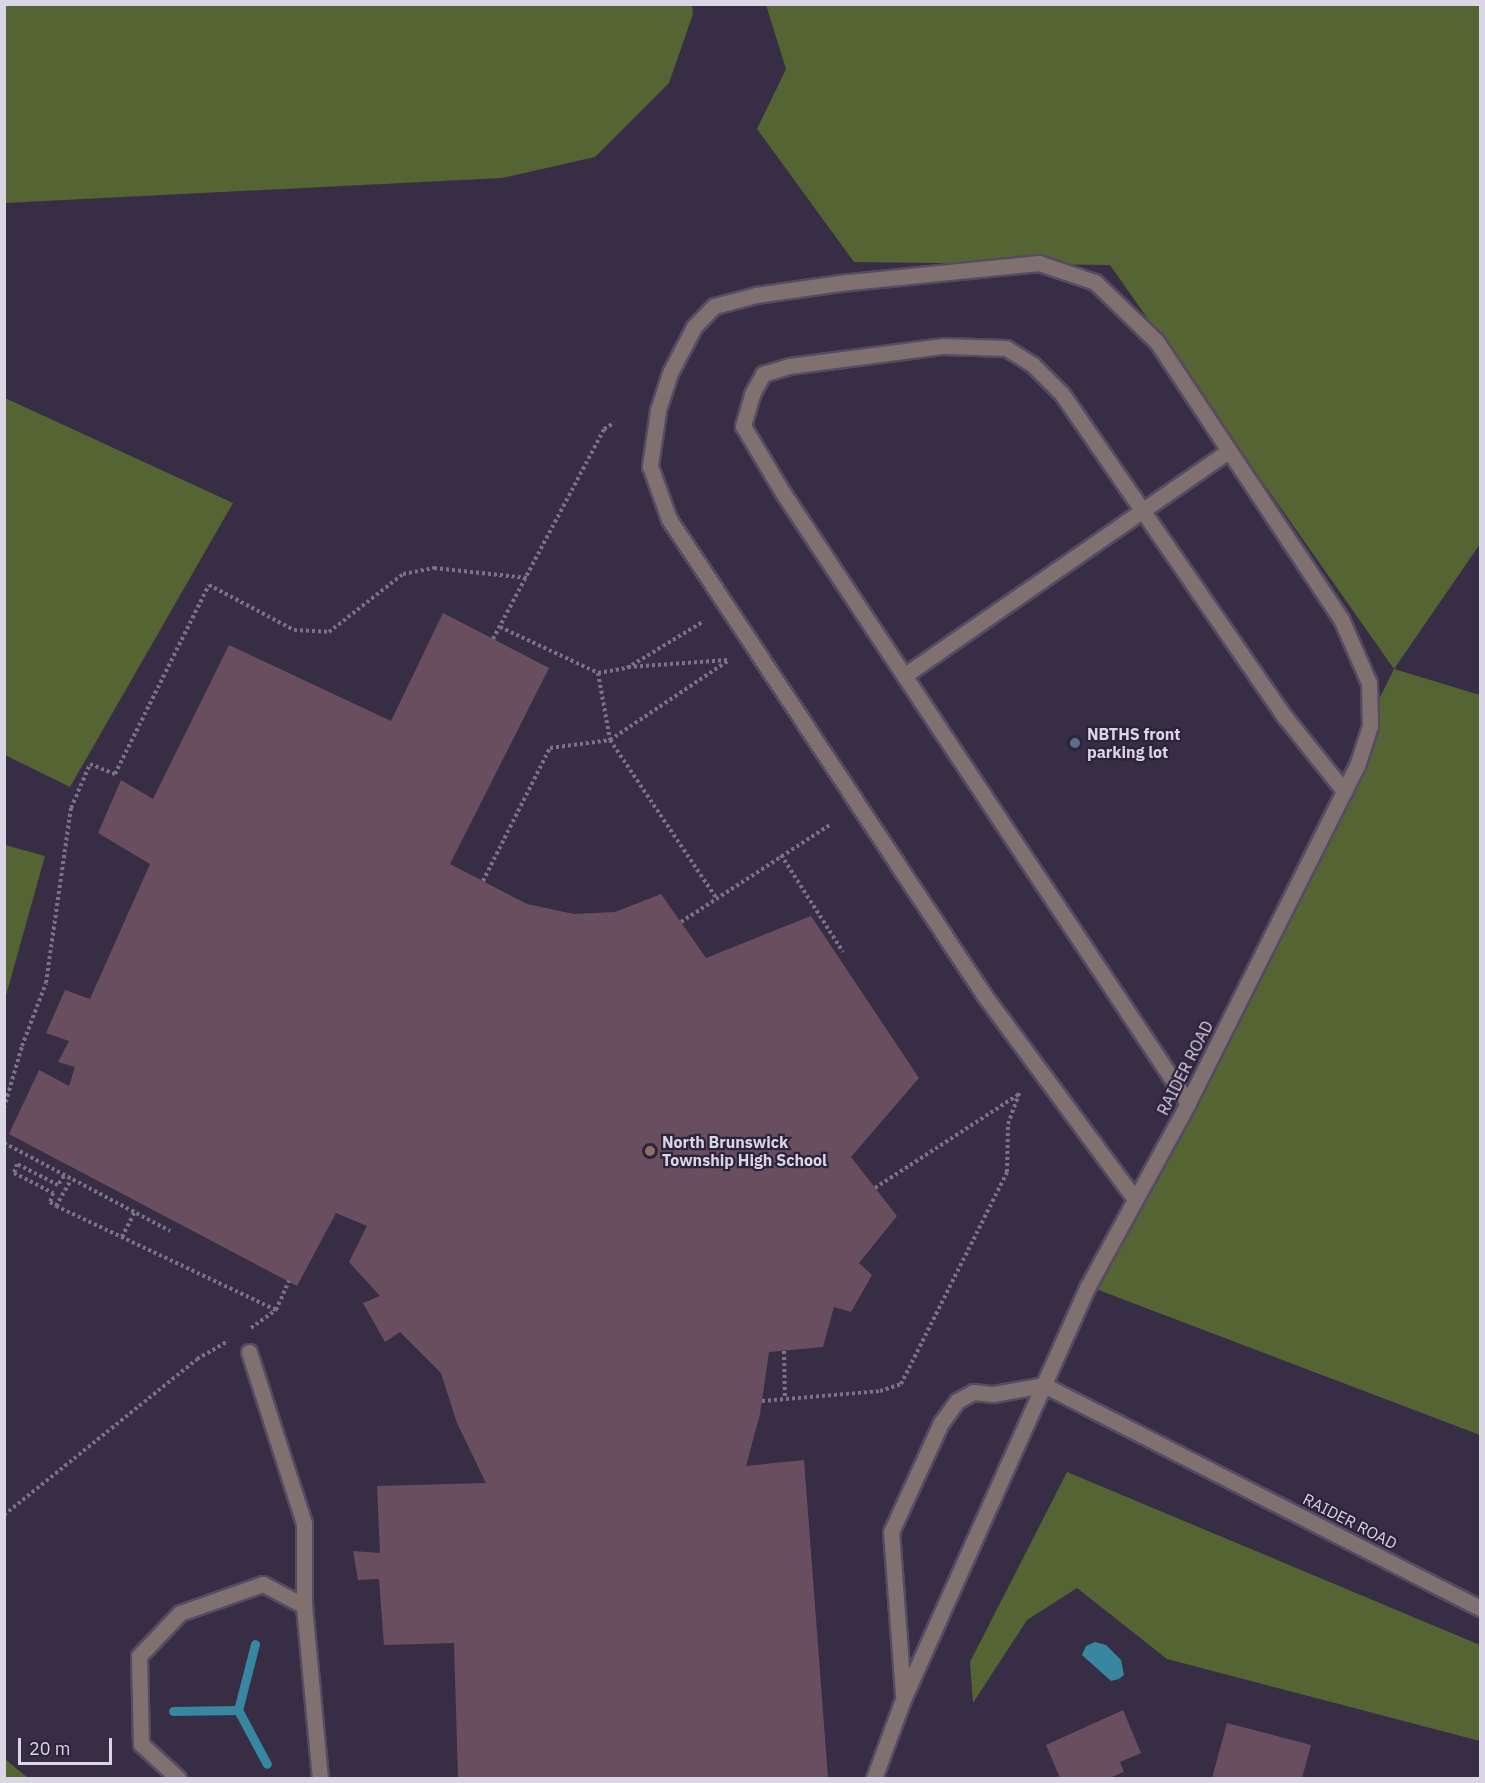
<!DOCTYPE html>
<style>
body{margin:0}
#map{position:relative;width:1485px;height:1783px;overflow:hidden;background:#372e46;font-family:"IBM Plex Sans",sans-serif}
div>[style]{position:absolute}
.green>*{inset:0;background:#546432}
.water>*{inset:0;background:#36879f}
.stream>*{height:9px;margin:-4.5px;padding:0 4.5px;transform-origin:4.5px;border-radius:4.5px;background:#36879f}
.building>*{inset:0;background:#694e5f}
.path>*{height:4px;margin-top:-2px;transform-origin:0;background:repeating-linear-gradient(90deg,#7a7388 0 3px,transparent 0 6px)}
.roads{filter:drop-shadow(2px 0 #554c63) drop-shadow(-2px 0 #554c63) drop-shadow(0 2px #554c63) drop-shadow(0 -2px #554c63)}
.minor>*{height:15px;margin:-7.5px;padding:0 7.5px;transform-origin:7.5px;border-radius:7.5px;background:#807070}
.dots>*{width:16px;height:16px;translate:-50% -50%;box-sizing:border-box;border:3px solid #2d243c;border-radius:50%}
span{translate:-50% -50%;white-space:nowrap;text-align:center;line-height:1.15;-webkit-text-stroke:4.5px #2d243c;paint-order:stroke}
.poi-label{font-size:16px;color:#dbd6e6;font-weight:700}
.left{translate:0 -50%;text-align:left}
.street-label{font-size:16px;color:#dbd6e6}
.frame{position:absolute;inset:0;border:6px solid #dbd6e6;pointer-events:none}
.scale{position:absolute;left:18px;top:1738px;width:94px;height:27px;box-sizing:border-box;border:3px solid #dbd6e6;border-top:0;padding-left:8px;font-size:18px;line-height:21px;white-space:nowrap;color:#dbd6e6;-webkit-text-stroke:4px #2d243c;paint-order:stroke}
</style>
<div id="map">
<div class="green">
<i style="clip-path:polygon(5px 4px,692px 4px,693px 14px,669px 83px,595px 157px,502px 178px,5px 203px)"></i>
<i style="clip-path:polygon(766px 5px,1480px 5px,1480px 544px,1394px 669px,1480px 695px,1480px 1435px,1088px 1286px,1394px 669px,1110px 265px,854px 262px,757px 129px,786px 69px)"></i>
<i style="clip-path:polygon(5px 398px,233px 503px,70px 787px,5px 755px)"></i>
<i style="clip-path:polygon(5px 845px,45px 856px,5px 999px,4px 845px)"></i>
<i style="clip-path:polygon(1067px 1472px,1480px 1645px,1480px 1741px,1167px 1659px,1077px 1588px,1027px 1620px,973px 1703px,970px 1662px)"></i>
<i style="clip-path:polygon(4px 1759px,5px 1759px,28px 1778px,5px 1778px)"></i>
</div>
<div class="water">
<i style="clip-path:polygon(1095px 1642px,1106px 1645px,1121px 1660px,1124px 1675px,1119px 1679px,1111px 1681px,1082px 1655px,1086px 1646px)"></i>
</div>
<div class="stream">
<i style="left:255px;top:1644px;width:68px;rotate:104.4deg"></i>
<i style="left:238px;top:1710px;width:61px;rotate:61.8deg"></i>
<i style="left:173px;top:1711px;width:65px;rotate:-0.9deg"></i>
</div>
<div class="building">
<i style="clip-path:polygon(443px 613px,549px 668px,450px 864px,527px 904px,574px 914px,615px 912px,661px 894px,706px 958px,811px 916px,919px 1078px,851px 1157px,897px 1216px,859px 1263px,872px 1275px,851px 1312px,834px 1307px,823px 1347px,769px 1352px,760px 1414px,746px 1466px,804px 1460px,828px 1778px,458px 1778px,454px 1643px,384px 1645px,379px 1579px,358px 1580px,353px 1551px,380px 1553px,377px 1486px,486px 1483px,457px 1423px,441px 1373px,400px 1332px,385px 1342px,363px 1303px,380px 1296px,349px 1262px,367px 1226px,336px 1213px,297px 1286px,9px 1134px,39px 1070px,69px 1086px,75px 1067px,58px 1062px,69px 1041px,46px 1033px,65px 990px,90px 999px,150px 864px,98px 833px,121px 780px,153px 799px,229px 645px,391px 721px)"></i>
<i style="clip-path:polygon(1123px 1710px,1141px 1753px,1120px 1762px,1124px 1772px,1109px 1778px,1060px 1778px,1046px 1745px)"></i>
<i style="clip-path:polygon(1227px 1723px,1311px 1745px,1302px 1778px,1212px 1778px)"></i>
</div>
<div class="path">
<i style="left:500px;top:627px;width:108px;rotate:25.1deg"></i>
<i style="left:598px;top:673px;width:29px;rotate:-10deg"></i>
<i style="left:627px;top:668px;width:90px;rotate:-31.4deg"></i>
<i style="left:493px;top:639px;width:238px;rotate:-62.1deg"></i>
<i style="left:604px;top:429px;width:12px;rotate:-31deg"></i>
<i style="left:628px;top:667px;width:100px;rotate:-4deg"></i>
<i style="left:598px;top:673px;width:68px;rotate:79.8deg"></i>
<i style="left:610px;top:740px;width:190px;rotate:56.1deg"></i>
<i style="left:781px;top:855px;width:115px;rotate:57.4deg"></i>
<i style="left:483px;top:881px;width:149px;rotate:-63.3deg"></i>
<i style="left:550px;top:748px;width:61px;rotate:-7.6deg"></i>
<i style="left:610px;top:740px;width:143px;rotate:-33.9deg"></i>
<i style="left:681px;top:922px;width:178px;rotate:-33.1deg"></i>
<i style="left:4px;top:1108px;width:65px;rotate:-73.8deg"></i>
<i style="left:22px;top:1046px;width:67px;rotate:-69.1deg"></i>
<i style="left:46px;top:983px;width:177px;rotate:-81.9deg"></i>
<i style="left:71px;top:808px;width:48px;rotate:-66.6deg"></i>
<i style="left:90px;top:764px;width:27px;rotate:22deg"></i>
<i style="left:115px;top:774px;width:211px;rotate:-63.6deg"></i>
<i style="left:209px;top:585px;width:96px;rotate:27.9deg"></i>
<i style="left:294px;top:630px;width:35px;rotate:3deg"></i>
<i style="left:329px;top:632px;width:94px;rotate:-38.1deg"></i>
<i style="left:403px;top:574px;width:32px;rotate:-11deg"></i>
<i style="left:434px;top:568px;width:94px;rotate:6.1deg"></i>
<i style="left:4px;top:1143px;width:188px;rotate:27.9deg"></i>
<i style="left:64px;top:1176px;width:11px;rotate:124deg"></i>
<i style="left:58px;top:1185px;width:46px;rotate:-152.9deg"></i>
<i style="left:17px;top:1164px;width:9px;rotate:108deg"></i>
<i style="left:14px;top:1173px;width:44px;rotate:27.1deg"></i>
<i style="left:53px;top:1193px;width:9px;rotate:108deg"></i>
<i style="left:50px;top:1202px;width:7px;rotate:34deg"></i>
<i style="left:56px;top:1206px;width:243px;rotate:25.3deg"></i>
<i style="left:875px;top:1188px;width:172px;rotate:-33.1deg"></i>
<i style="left:56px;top:1206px;width:30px;rotate:-60deg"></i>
<i style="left:122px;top:1237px;width:27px;rotate:-63deg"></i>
<i style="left:251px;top:1328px;width:31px;rotate:-36deg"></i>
<i style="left:276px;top:1310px;width:32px;rotate:-66deg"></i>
<i style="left:784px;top:1351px;width:48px;rotate:88.8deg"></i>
<i style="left:762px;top:1401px;width:118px;rotate:-4.8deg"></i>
<i style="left:880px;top:1391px;width:22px;rotate:-18deg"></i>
<i style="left:901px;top:1384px;width:237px;rotate:-63.4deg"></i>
<i style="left:1007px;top:1172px;width:48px;rotate:-88.8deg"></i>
<i style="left:1008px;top:1124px;width:33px;rotate:-70deg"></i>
<i style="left:4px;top:1515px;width:248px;rotate:-38.9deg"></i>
<i style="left:197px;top:1359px;width:36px;rotate:-30deg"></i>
</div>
<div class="roads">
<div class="minor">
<i style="left:905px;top:675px;width:394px;rotate:-34.7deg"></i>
<i style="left:1188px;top:1103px;width:732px;rotate:-123.58deg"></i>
<i style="left:783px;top:493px;width:78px;rotate:-120.8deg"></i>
<i style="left:743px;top:426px;width:33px;rotate:-74deg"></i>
<i style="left:752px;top:394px;width:23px;rotate:-61deg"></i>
<i style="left:763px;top:374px;width:27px;rotate:-17deg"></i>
<i style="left:789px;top:366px;width:156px;rotate:-7.4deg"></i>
<i style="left:944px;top:346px;width:62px;rotate:1.8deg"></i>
<i style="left:1006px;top:348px;width:32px;rotate:32deg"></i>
<i style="left:1033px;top:365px;width:41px;rotate:45deg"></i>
<i style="left:1062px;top:394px;width:393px;rotate:55.4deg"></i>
<i style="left:1285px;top:717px;width:95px;rotate:51.4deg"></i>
<i style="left:249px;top:1352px;width:180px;rotate:72.2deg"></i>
<i style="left:304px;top:1523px;width:83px;rotate:90deg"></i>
<i style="left:1044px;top:1385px;width:490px;rotate:27.1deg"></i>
<i style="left:903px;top:1694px;width:162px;rotate:-94.2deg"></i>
<i style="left:891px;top:1532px;width:120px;rotate:-65.4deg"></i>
<i style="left:941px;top:1423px;width:27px;rotate:-54deg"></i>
<i style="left:957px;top:1401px;width:18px;rotate:-29deg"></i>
<i style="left:973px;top:1392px;width:20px;rotate:6deg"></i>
<i style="left:993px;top:1394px;width:52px;rotate:-10deg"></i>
<i style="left:178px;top:1778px;width:50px;rotate:-137.4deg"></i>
<i style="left:141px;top:1744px;width:88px;rotate:-91.3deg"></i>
<i style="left:139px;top:1656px;width:59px;rotate:-46.4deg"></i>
<i style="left:180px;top:1613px;width:88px;rotate:-19.3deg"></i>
<i style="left:263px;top:1584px;width:47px;rotate:28.2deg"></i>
<i style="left:304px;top:1606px;width:173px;rotate:84.7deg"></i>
<i style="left:874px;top:1778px;width:86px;rotate:-69.7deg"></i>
<i style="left:904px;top:1697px;width:450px;rotate:-65.9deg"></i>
<i style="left:1088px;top:1286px;width:209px;rotate:-61.3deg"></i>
<i style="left:1188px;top:1103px;width:377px;rotate:-63.4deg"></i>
<i style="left:1357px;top:766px;width:42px;rotate:-72deg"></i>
<i style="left:1370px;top:726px;width:43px;rotate:-91.3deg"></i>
<i style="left:1369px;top:683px;width:70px;rotate:-113.6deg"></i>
<i style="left:1341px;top:619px;width:334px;rotate:-123.6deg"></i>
<i style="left:1156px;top:341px;width:85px;rotate:-136deg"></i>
<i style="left:1095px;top:282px;width:59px;rotate:-161.3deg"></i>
<i style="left:1039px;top:263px;width:193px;rotate:174.3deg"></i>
<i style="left:847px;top:282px;width:92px;rotate:171.9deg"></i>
<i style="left:756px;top:295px;width:43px;rotate:165.3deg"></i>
<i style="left:714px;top:306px;width:29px;rotate:134deg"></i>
<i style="left:694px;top:327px;width:52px;rotate:117.6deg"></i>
<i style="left:670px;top:373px;width:40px;rotate:108deg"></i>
<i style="left:658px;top:411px;width:56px;rotate:98.3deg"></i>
<i style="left:650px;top:466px;width:56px;rotate:70.3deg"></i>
<i style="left:669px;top:519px;width:571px;rotate:56.5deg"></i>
<i style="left:984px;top:995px;width:254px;rotate:53.5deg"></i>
</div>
</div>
<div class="dots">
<i style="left:1075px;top:743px;background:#5c6f8a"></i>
<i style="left:650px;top:1151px;background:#8d6e63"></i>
</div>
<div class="poi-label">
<span class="left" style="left:1087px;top:743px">NBTHS front<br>parking lot</span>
<span class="left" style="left:662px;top:1151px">North Brunswick<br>Township High School</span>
</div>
<div class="street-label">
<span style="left:1185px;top:1068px;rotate:-63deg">RAIDER ROAD</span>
<span style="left:1350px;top:1521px;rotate:27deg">RAIDER ROAD</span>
</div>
<div class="frame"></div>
<div class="scale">20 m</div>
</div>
